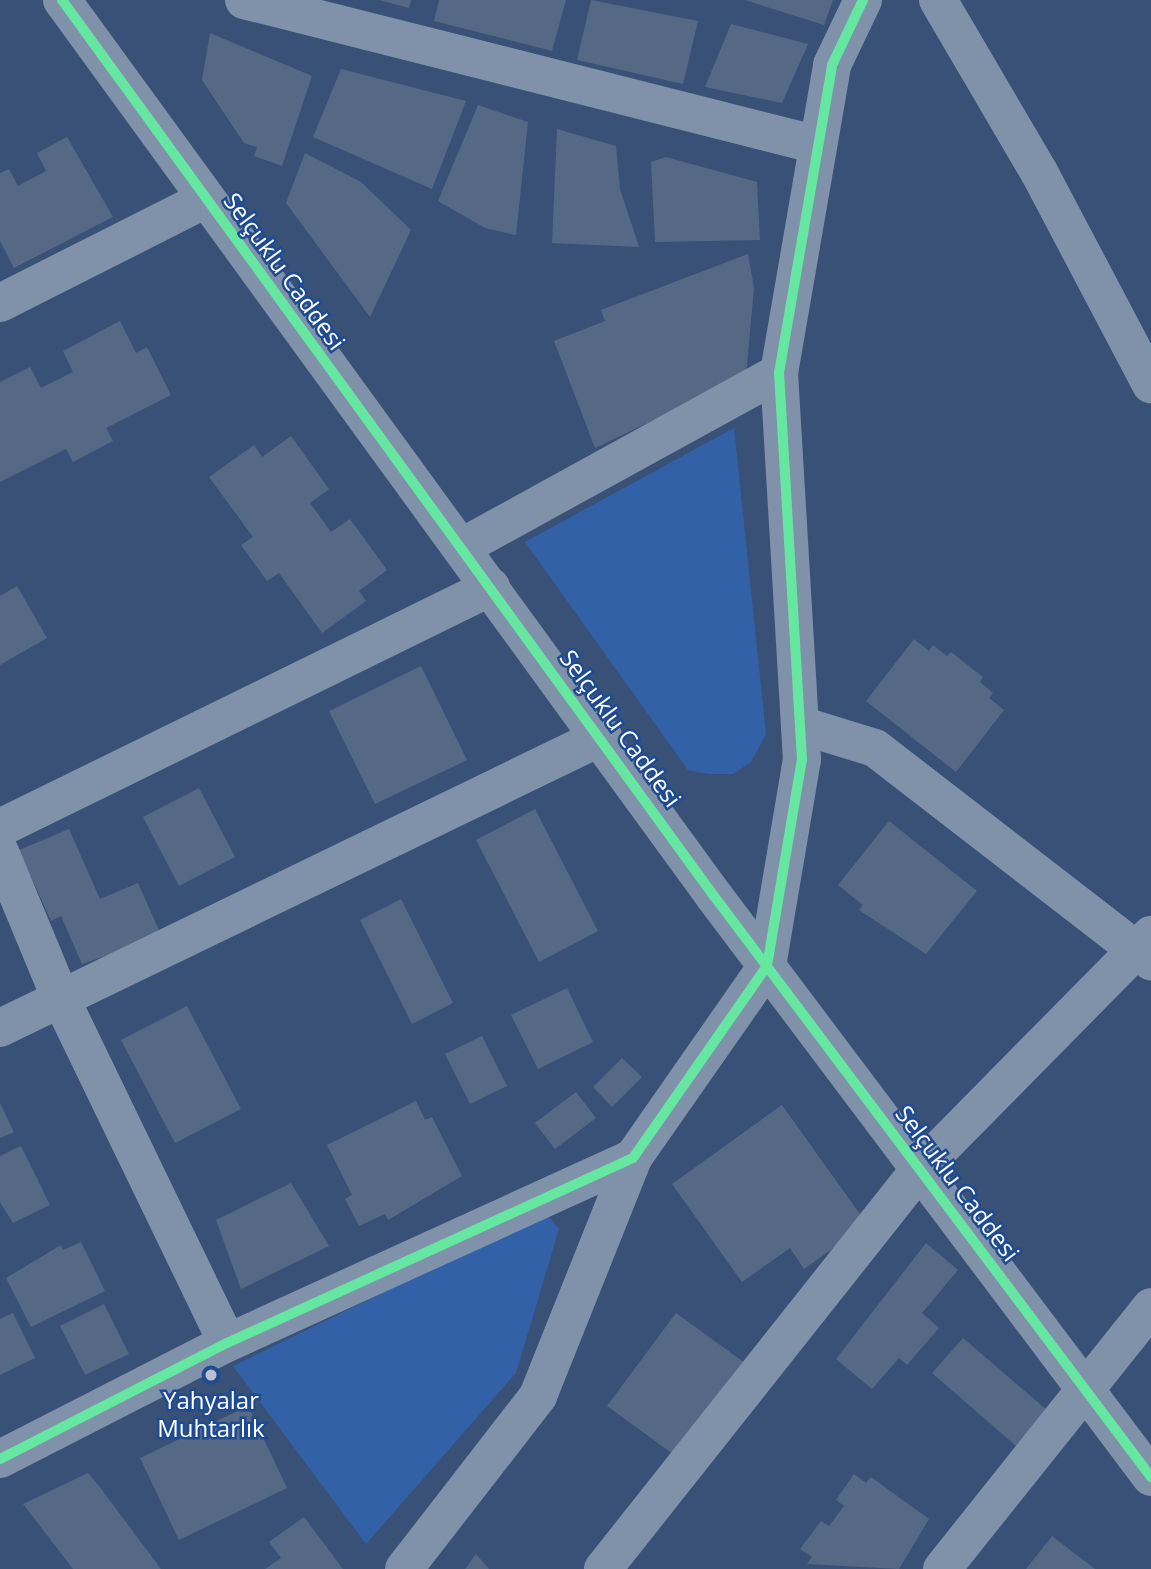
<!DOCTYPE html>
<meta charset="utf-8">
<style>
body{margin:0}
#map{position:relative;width:1151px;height:1569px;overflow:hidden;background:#395177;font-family:"Open Sans",sans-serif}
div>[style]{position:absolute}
.green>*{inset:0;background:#3361a8}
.building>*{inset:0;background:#556987}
.minor>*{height:38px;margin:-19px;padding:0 19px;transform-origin:19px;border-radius:19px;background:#8092aa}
.cycleway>*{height:10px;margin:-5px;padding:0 5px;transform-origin:5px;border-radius:5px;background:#66e7a1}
.dots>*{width:19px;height:19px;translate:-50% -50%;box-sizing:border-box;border:4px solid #1e4b92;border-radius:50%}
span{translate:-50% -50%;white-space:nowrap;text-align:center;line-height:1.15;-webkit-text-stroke:5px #1e4b92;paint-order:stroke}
.street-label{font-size:24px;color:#fff}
.poi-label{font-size:24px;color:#fff}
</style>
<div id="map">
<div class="green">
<i style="clip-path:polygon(734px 428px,766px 734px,751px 762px,733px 774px,709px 774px,688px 770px,525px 542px)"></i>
<i style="clip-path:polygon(546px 1213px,559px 1229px,516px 1373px,366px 1544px,233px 1366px)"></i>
</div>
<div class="building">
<i style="clip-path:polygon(379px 0,411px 0,409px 8px)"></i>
<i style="clip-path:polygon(439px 0,566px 0,552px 51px,434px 21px)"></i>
<i style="clip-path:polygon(591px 0,698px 21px,683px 84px,577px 60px)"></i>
<i style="clip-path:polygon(745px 0,833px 0,824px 25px)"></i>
<i style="clip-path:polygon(731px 24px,808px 44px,782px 103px,705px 87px)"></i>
<i style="clip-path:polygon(210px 33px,312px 76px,282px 166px,254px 156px,257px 147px,244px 143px,202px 80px)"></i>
<i style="clip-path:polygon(341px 69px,466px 101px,432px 189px,313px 137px)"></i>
<i style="clip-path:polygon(478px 105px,528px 122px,516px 235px,485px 228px,438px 201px)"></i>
<i style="clip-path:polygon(557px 129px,616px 146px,620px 189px,639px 247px,552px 243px)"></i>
<i style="clip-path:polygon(67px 137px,113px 217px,14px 268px,0 241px,0 173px,9px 169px,18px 186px,46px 171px,37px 153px)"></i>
<i style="clip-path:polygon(305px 153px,361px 182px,411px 230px,370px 317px,286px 203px)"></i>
<i style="clip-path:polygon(666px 157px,757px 182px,760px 240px,655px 242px,651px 162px)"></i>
<i style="clip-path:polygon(748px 254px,754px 288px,746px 376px,595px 448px,554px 341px,605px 321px,601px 310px)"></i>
<i style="clip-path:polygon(120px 321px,136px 353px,147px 347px,171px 395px,106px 428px,113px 441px,73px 462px,66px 449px,0 482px,0 382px,30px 367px,41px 388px,73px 372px,63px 351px)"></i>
<i style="clip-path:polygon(291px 436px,329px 489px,310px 503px,331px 532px,350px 519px,387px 570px,359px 591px,366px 601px,322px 633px,279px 573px,267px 581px,241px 545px,253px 537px,209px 477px,254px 445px,262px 457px)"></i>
<i style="clip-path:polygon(17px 586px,47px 638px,0 665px,0 596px)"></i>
<i style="clip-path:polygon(914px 639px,929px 651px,933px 645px,947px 656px,951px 652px,983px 677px,980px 682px,993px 693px,989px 698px,1004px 710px,956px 772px,866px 701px)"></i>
<i style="clip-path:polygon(421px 666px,467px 760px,375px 804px,329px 711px)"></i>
<i style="clip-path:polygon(199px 788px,235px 857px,179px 886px,143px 817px)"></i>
<i style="clip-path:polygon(535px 809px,598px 931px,539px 962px,476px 840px)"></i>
<i style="clip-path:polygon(889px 821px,977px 891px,926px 954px,859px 910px,863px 905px,838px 885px)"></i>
<i style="clip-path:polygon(69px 829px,100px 899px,138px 883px,162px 937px,82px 964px,61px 916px,51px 921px,19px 850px)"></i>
<i style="clip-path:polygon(401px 899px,453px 1003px,412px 1024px,360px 920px)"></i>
<i style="clip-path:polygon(567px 988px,593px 1042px,538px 1069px,511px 1015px)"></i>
<i style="clip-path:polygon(187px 1006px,241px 1109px,175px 1143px,121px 1040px)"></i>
<i style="clip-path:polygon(482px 1036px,507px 1086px,470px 1104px,445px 1054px)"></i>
<i style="clip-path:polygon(622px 1058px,642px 1077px,612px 1107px,593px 1087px)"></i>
<i style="clip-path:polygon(576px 1092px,596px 1118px,555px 1149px,535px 1123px)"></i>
<i style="clip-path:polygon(416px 1101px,425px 1120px,432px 1117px,462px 1176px,388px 1220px,385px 1214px,359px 1226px,345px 1199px,352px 1195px,327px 1145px)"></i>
<i style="clip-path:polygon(0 1103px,14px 1132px,0 1138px)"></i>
<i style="clip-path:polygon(782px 1105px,867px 1224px,804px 1269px,790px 1248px,742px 1282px,672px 1184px)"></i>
<i style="clip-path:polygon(21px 1146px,50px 1205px,13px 1223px,0 1202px,0 1156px)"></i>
<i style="clip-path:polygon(291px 1183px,329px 1246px,241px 1289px,216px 1220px)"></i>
<i style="clip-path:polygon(81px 1242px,105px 1291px,31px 1327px,6px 1278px,61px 1245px,63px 1250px)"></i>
<i style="clip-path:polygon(926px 1243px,958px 1270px,922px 1313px,939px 1328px,907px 1365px,899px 1358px,872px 1389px,836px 1359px)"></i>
<i style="clip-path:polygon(104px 1304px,129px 1354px,85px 1375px,60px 1326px)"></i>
<i style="clip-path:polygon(13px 1313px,35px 1358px,0 1375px,0 1319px)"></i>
<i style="clip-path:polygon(676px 1313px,745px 1363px,677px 1457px,607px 1406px)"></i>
<i style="clip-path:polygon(963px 1338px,1047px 1410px,1016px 1446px,932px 1373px)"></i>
<i style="clip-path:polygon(248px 1406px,287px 1488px,179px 1540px,140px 1458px)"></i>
<i style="clip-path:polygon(88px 1473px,99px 1486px,161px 1569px,73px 1569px,23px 1504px)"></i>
<i style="clip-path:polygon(854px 1474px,866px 1483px,871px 1477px,929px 1519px,899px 1569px,807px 1564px,812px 1557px,800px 1549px,821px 1521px,829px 1526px,844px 1506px,836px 1500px)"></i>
<i style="clip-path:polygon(304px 1517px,343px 1569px,265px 1569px,281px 1558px,269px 1542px)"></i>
<i style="clip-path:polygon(1052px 1536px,1095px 1569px,1026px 1569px)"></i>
<i style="clip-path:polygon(476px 1554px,489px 1569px,465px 1569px)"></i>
</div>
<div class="minor">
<i style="left:62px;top:0;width:1108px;rotate:53.96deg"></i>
<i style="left:714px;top:896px;width:727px;rotate:53.05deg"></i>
<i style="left:244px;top:0;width:592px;rotate:14.18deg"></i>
<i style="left:938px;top:0;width:199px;rotate:59.6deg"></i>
<i style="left:1039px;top:172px;width:240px;rotate:62.2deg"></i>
<i style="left:0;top:303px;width:231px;rotate:-26.8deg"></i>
<i style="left:462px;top:547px;width:362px;rotate:-28.8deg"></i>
<i style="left:800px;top:725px;width:78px;rotate:17deg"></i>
<i style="left:875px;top:748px;width:349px;rotate:37.7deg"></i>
<i style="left:0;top:828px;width:547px;rotate:-26.14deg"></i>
<i style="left:0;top:852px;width:157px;rotate:67.5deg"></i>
<i style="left:60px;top:997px;width:384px;rotate:64.2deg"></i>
<i style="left:0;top:1028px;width:670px;rotate:-25.84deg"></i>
<i style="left:0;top:1459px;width:255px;rotate:-27.1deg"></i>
<i style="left:227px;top:1343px;width:446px;rotate:-24.5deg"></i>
<i style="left:633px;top:1158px;width:234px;rotate:-55.1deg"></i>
<i style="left:767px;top:966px;width:209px;rotate:-80.4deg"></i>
<i style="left:802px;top:760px;width:388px;rotate:-93.4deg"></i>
<i style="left:779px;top:373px;width:313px;rotate:-80.2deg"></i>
<i style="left:832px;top:65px;width:72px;rotate:-64.5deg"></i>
<i style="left:404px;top:1569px;width:219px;rotate:-52.2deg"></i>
<i style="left:538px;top:1396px;width:256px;rotate:-68.2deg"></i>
<i style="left:603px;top:1569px;width:510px;rotate:-51.6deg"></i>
<i style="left:920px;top:1169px;width:329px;rotate:-45.4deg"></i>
<i style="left:942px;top:1569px;width:335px;rotate:-51.4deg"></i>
</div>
<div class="cycleway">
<i style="left:62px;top:0;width:1108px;rotate:53.96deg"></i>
<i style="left:714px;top:896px;width:727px;rotate:53.05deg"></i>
<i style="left:0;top:1459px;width:255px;rotate:-27.1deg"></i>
<i style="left:227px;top:1343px;width:446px;rotate:-24.5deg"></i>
<i style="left:633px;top:1158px;width:234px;rotate:-55.1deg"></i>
<i style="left:767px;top:966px;width:209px;rotate:-80.4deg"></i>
<i style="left:802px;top:760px;width:388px;rotate:-93.4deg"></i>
<i style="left:779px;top:373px;width:313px;rotate:-80.2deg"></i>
<i style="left:832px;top:65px;width:72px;rotate:-64.5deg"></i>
</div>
<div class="dots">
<i style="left:211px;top:1375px;background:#bac2cf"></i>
</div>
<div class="street-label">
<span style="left:285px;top:271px;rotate:54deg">Selçuklu Caddesi</span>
<span style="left:621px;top:728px;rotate:54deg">Selçuklu Caddesi</span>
<span style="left:958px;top:1183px;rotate:53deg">Selçuklu Caddesi</span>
</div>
<div class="poi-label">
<span style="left:211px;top:1414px">Yahyalar<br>Muhtarlık</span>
</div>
</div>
